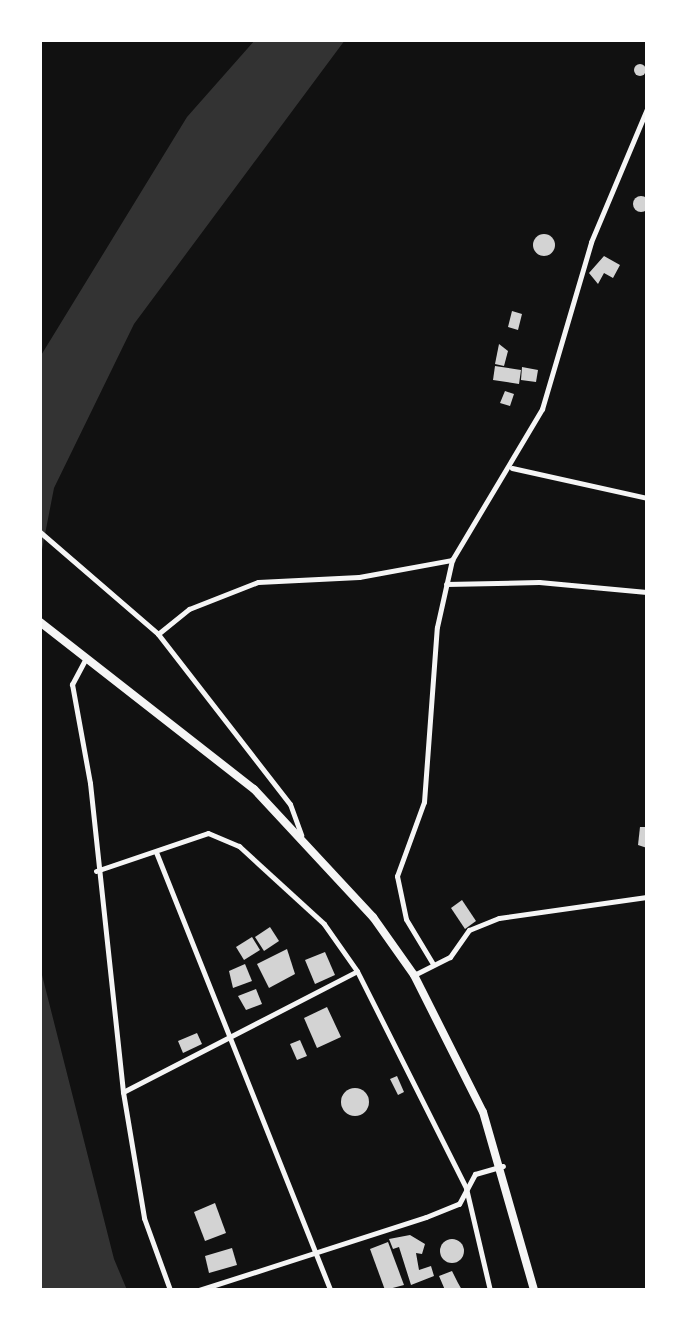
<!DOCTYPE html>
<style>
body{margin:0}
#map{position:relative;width:687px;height:1330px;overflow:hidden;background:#111;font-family:"Public Sans",sans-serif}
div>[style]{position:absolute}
.water>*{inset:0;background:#333}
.building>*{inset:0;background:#d3d3d3}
.round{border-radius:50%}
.minor>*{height:5px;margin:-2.5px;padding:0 2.5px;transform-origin:2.5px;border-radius:2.5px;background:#f5f5f5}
.trunk>*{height:8px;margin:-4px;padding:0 4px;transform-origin:4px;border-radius:4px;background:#f5f5f5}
span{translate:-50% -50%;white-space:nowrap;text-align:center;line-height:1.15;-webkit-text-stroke:7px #fff;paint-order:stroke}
.frame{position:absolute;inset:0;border:42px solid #fff;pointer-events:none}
</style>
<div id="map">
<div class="water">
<i style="clip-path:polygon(255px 40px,345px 40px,134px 324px,54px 488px,40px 560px,40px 357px,187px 117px)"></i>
<i style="clip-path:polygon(40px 967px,114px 1259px,127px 1290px,40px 1290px)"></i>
</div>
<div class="building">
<i class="round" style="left:634px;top:64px;width:12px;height:12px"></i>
<i class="round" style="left:633px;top:196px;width:16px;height:16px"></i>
<i class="round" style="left:533px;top:234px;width:22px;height:22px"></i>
<i style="clip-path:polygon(604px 256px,620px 265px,613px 278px,604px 273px,598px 284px,589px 273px)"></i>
<i style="clip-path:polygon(512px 311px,522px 314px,518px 330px,508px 327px)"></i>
<i style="clip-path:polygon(499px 344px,508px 351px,504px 366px,495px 364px)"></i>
<i style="clip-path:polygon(495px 366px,521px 370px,519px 384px,493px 380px)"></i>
<i style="clip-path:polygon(522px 367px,538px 370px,536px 382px,521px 380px)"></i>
<i style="clip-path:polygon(505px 391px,514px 394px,510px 406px,500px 403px)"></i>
<i style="clip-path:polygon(640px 827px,647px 827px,647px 848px,638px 845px)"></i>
<i style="clip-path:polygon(462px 900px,476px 921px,465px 929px,451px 908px)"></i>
<i style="clip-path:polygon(270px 927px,279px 941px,264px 951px,255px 937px)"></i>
<i style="clip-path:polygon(252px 937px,260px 950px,244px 960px,236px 947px)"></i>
<i style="clip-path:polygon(287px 949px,295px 974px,269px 988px,257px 964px)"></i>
<i style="clip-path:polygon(325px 952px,335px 975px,315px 984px,305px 960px)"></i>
<i style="clip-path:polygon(245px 964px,252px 981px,233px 988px,229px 971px)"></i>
<i style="clip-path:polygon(256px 989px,262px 1004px,246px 1010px,238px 996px)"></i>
<i style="clip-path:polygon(327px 1007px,341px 1037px,317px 1048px,304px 1018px)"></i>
<i style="clip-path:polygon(197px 1033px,202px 1044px,183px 1053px,178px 1041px)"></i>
<i style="clip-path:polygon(300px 1040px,307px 1056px,297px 1060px,290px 1044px)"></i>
<i style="clip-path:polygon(397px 1076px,404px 1092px,398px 1095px,390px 1079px)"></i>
<i class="round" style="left:341px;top:1088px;width:28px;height:28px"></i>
<i style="clip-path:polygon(215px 1203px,226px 1233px,205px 1241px,194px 1212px)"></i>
<i style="clip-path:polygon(410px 1235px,425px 1244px,422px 1254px,416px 1253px,419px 1270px,431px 1266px,434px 1276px,411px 1285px,399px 1247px,393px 1249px,389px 1239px)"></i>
<i class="round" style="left:440px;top:1239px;width:24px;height:24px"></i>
<i style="clip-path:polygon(388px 1242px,404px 1285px,385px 1290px,370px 1249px)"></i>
<i style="clip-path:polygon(232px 1248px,237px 1265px,209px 1273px,205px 1256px)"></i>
<i style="clip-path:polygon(452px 1271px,458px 1283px,462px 1290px,445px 1290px,439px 1276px)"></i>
</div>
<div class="minor">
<i style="left:512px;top:468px;width:138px;rotate:12.5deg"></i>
<i style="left:40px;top:532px;width:156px;rotate:40.8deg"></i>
<i style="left:158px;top:634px;width:215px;rotate:52.2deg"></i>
<i style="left:290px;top:804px;width:33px;rotate:70deg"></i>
<i style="left:446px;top:584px;width:93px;rotate:-1.2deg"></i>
<i style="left:539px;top:582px;width:108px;rotate:5.3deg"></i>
<i style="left:158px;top:634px;width:40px;rotate:-39deg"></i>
<i style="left:189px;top:609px;width:74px;rotate:-21.4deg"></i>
<i style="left:258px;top:582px;width:101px;rotate:-2.8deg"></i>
<i style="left:359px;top:577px;width:95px;rotate:-10.4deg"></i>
<i style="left:452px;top:560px;width:176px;rotate:-59.2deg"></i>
<i style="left:542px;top:409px;width:174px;rotate:-73.6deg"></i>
<i style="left:591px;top:242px;width:144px;rotate:-67.2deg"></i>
<i style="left:86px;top:658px;width:30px;rotate:118deg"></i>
<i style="left:72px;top:684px;width:101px;rotate:79.7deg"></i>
<i style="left:90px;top:783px;width:311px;rotate:83.9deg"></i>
<i style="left:123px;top:1092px;width:128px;rotate:80.5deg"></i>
<i style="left:144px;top:1218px;width:77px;rotate:70.1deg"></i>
<i style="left:156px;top:852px;width:471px;rotate:68.3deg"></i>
<i style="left:96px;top:871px;width:118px;rotate:-18.7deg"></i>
<i style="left:208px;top:833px;width:34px;rotate:23deg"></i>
<i style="left:239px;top:846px;width:115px;rotate:42.5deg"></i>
<i style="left:324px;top:924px;width:57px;rotate:54.9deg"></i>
<i style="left:357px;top:971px;width:243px;rotate:63.3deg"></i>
<i style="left:466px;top:1188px;width:105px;rotate:76.8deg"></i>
<i style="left:433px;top:964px;width:52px;rotate:-121deg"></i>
<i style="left:406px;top:919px;width:44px;rotate:-101.8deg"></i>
<i style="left:397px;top:876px;width:79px;rotate:-70deg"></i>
<i style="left:424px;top:802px;width:175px;rotate:-85.8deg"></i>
<i style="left:437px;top:627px;width:69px;rotate:-77.4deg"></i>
<i style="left:414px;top:975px;width:40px;rotate:-26.6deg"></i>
<i style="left:450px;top:957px;width:33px;rotate:-55deg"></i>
<i style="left:469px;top:930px;width:32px;rotate:-22deg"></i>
<i style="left:499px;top:918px;width:149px;rotate:-8.1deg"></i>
<i style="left:123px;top:1092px;width:263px;rotate:-27.3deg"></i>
<i style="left:199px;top:1290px;width:238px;rotate:-17.8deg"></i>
<i style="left:426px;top:1217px;width:35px;rotate:-22deg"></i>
<i style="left:459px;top:1204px;width:34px;rotate:-62deg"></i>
<i style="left:475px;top:1174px;width:29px;rotate:-16deg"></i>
</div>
<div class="trunk">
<i style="left:40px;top:622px;width:271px;rotate:38deg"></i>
<i style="left:254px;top:789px;width:175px;rotate:47.1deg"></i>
<i style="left:373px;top:917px;width:71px;rotate:54.7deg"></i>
<i style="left:414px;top:975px;width:153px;rotate:63.3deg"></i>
<i style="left:483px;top:1112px;width:185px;rotate:74deg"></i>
</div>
<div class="frame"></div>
</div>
